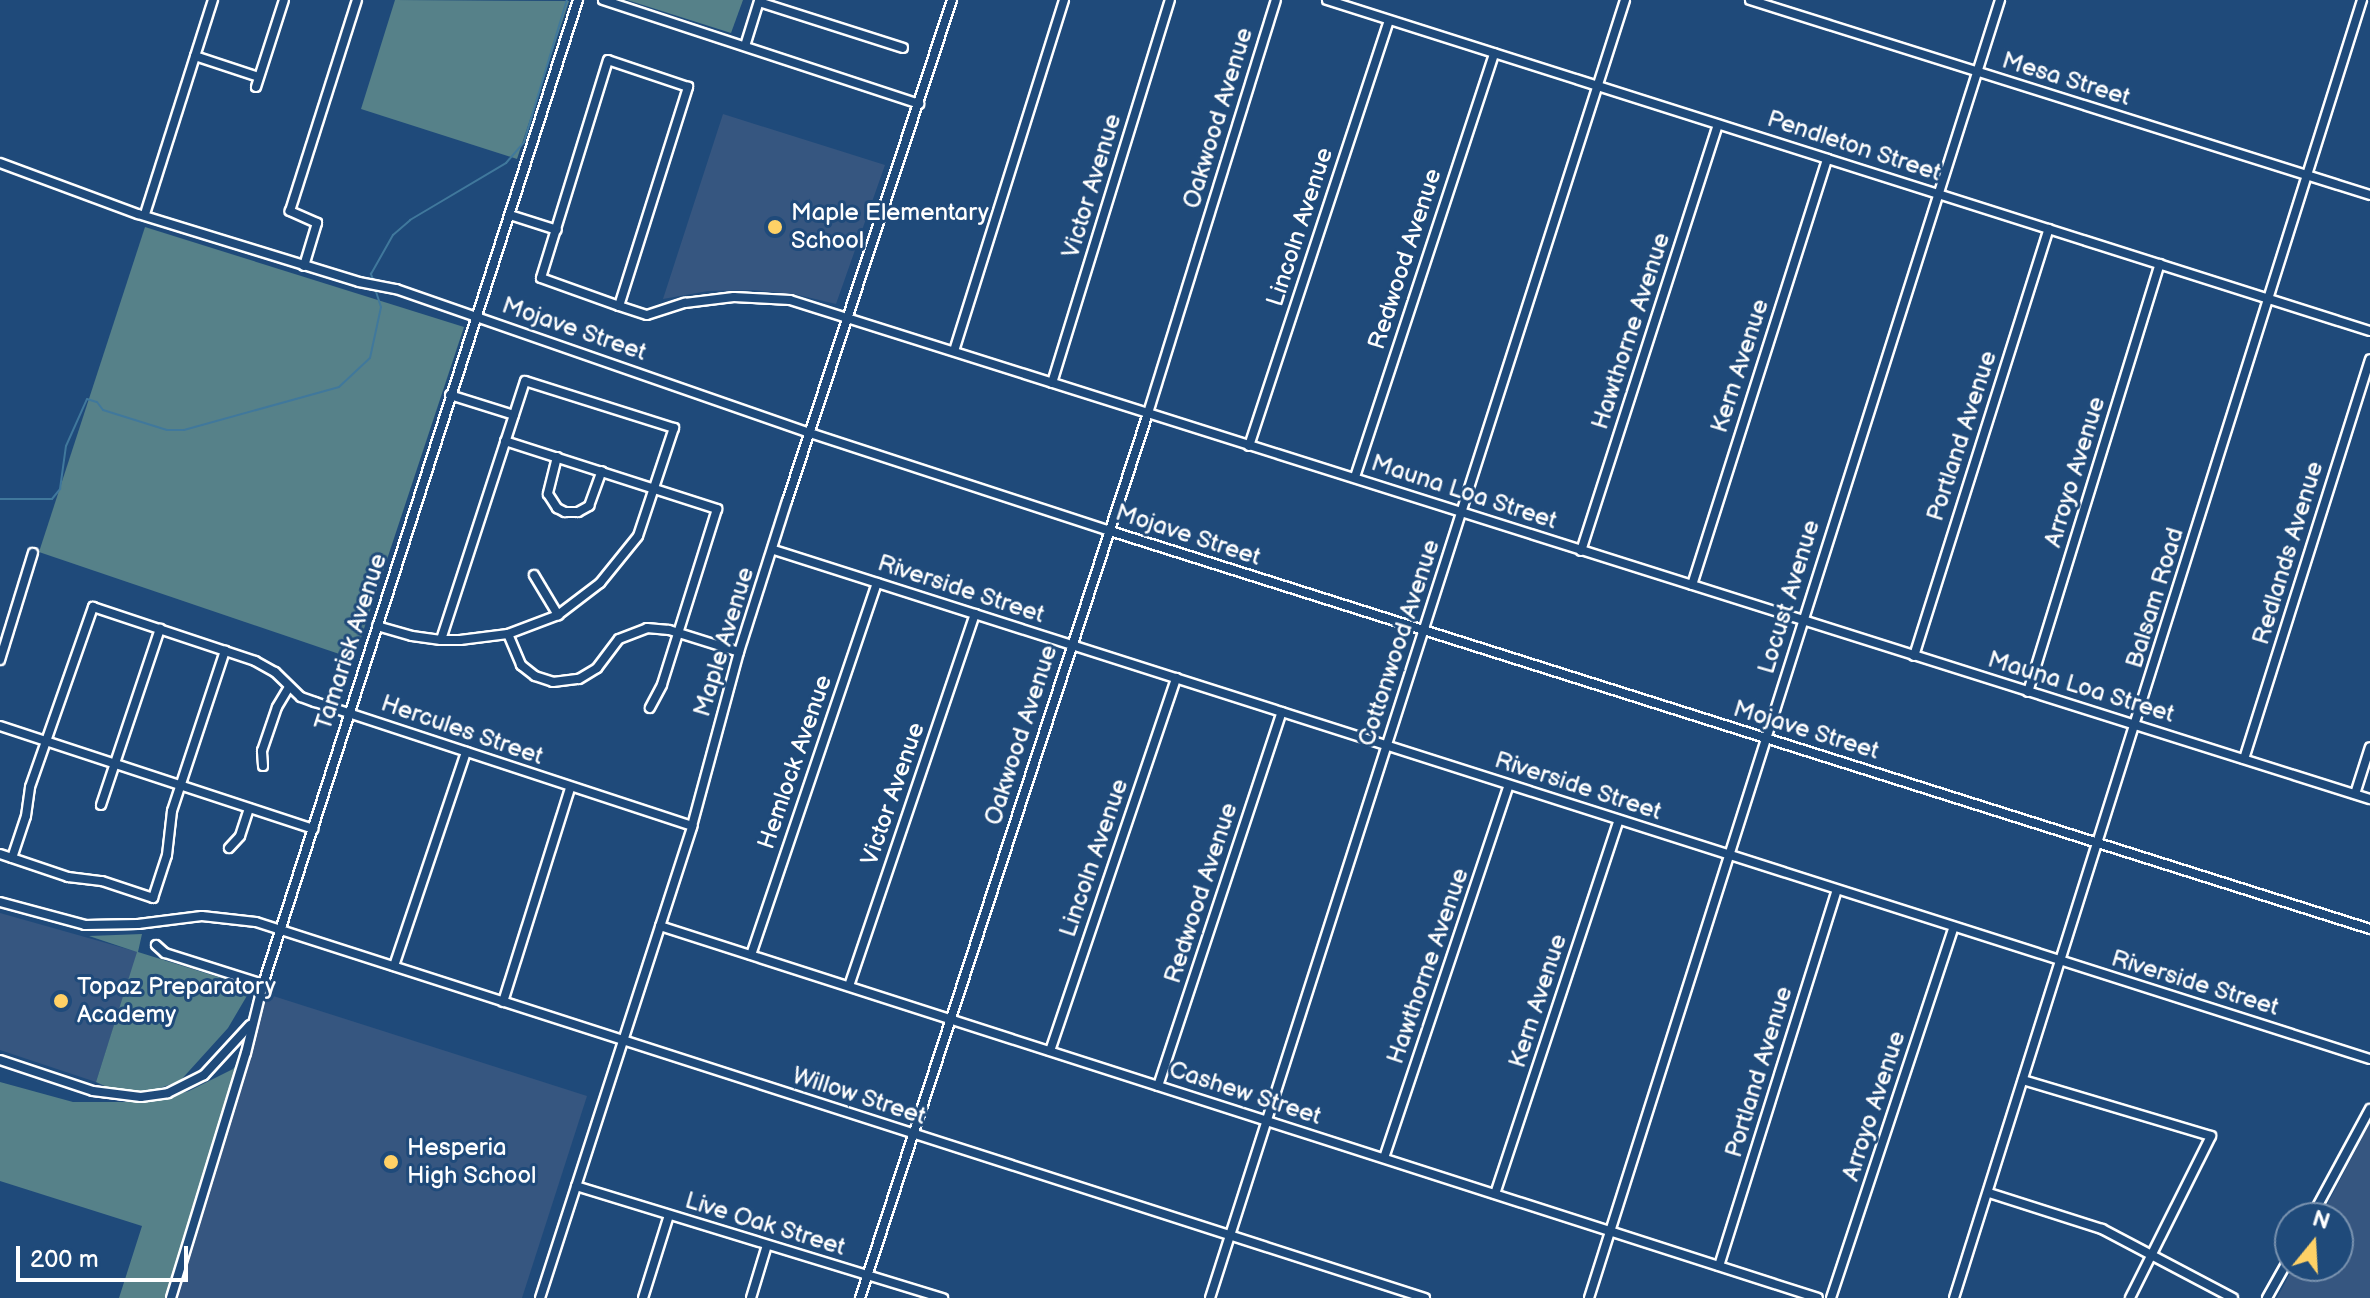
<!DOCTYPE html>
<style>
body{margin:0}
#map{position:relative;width:2370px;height:1298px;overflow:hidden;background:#1f4a7a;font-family:"Balsamiq Sans",sans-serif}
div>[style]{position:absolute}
.built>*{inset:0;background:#365680}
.green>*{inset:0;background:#568189}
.stream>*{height:2px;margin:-1px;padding:0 1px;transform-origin:1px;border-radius:1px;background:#40789c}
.roads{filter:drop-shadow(2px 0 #fff) drop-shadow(-2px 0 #fff) drop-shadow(0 2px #fff) drop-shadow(0 -2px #fff)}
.minor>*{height:8px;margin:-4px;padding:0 4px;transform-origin:4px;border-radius:4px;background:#1f4a7a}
.dots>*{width:22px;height:22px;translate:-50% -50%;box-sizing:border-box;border:4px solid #1f4a7a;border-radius:50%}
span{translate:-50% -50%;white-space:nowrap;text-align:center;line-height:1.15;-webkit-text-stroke:6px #1f4a7a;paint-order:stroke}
.street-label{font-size:24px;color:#fff}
.poi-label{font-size:24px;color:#fff}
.left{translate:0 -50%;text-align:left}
.north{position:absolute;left:2274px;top:1202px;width:80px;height:80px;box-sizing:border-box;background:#1f4a7a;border:2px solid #7992af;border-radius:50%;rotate:18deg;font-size:22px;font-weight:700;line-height:32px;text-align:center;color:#fff}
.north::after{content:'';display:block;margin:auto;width:28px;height:36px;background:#ffd166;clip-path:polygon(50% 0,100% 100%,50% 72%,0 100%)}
.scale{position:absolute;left:16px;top:1246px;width:172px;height:36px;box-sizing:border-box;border:4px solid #fff;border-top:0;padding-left:10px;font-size:24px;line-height:28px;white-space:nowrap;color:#fff;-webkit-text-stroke:6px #1f4a7a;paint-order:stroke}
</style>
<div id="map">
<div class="built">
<i style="clip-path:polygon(723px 114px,885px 165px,836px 304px,794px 294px,752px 290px,708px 291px,663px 299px)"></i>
<i style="clip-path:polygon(0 913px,138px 952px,96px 1082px,0 1050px)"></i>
<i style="clip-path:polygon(267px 994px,587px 1096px,522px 1298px,174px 1298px)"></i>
<i style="clip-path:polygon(2370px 1123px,2370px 1298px,2277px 1298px,2294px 1266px,2338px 1266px,2338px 1218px,2320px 1218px)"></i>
</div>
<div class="green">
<i style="clip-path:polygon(395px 0,569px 1px,517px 159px,361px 109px)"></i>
<i style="clip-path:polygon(627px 0,743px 0,731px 33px)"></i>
<i style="clip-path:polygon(145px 227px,464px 327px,354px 659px,39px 552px)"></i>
<i style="clip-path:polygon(142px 934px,138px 952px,247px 986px,248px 994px,228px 1028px,180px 1081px,149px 1092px,113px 1090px,96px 1082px,137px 952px,89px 936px)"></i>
<i style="clip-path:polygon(244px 1055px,167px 1298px,119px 1298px,142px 1226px,0 1181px,0 1082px,73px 1102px,152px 1102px,189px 1091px,233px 1069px)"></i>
</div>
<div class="stream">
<i style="left:374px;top:282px;width:9px;rotate:-111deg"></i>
<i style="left:371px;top:274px;width:45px;rotate:-60.6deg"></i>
<i style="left:393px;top:235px;width:23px;rotate:-41deg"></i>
<i style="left:410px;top:220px;width:112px;rotate:-30.7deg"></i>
<i style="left:506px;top:163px;width:28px;rotate:-49deg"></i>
<i style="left:524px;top:142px;width:148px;rotate:-73.2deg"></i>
<i style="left:0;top:499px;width:52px"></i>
<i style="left:52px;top:499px;width:13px;rotate:-51deg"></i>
<i style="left:60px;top:489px;width:43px;rotate:-82.1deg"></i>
<i style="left:66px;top:446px;width:51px;rotate:-65.9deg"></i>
<i style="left:87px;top:399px;width:10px;rotate:17deg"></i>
<i style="left:97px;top:402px;width:10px;rotate:53deg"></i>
<i style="left:103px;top:410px;width:67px;rotate:17.4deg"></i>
<i style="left:167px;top:430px;width:17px"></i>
<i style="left:184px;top:430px;width:161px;rotate:-15.5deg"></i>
<i style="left:339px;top:387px;width:42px;rotate:-43.1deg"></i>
<i style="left:370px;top:358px;width:52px;rotate:-77.8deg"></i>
<i style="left:381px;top:307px;width:20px;rotate:-108deg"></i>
</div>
<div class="roads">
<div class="minor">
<i style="left:603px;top:0;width:333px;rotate:18.2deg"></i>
<i style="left:1327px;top:0;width:1094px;rotate:17.61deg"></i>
<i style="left:1750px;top:0;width:650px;rotate:17.46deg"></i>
<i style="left:759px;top:2px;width:151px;rotate:17.7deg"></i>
<i style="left:745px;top:46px;width:47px;rotate:-72.7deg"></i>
<i style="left:195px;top:56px;width:67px;rotate:18.2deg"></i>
<i style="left:256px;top:87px;width:91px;rotate:-72.2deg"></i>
<i style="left:0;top:163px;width:147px;rotate:20.3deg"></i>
<i style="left:138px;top:214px;width:231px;rotate:17.1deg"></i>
<i style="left:359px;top:282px;width:38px;rotate:11deg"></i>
<i style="left:396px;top:289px;width:438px;rotate:19.2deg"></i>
<i style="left:810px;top:433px;width:312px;rotate:18.1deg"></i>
<i style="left:1107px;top:530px;width:1325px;rotate:17.53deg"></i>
<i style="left:145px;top:214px;width:225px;rotate:-72.4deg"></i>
<i style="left:510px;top:215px;width:49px;rotate:17.7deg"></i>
<i style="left:304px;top:266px;width:45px;rotate:-73.2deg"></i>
<i style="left:317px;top:223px;width:30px;rotate:-156deg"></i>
<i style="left:290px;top:211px;width:221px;rotate:-72.4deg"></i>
<i style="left:619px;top:306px;width:230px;rotate:-72.5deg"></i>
<i style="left:688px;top:87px;width:84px;rotate:-161.4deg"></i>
<i style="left:608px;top:60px;width:228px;rotate:107.1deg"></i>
<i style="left:541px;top:278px;width:83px;rotate:19.7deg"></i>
<i style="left:619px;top:306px;width:29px;rotate:18deg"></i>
<i style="left:647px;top:315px;width:40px;rotate:-18deg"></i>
<i style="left:685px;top:303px;width:49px;rotate:-7deg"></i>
<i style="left:734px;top:297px;width:56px;rotate:3.1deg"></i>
<i style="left:790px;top:300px;width:1657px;rotate:17.53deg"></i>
<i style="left:954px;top:351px;width:368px;rotate:-72.6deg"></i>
<i style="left:1052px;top:383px;width:401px;rotate:-72.9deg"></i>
<i style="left:450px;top:395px;width:67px;rotate:17.4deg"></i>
<i style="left:505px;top:441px;width:223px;rotate:17.8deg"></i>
<i style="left:717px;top:509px;width:184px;rotate:107.4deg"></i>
<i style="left:662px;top:685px;width:26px;rotate:118deg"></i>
<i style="left:1249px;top:446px;width:448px;rotate:-71.8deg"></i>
<i style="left:557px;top:457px;width:38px;rotate:104deg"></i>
<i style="left:548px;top:494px;width:17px;rotate:57deg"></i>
<i style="left:557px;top:508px;width:9px;rotate:27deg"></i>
<i style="left:565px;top:512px;width:13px"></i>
<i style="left:578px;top:512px;width:13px;rotate:-29deg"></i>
<i style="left:589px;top:506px;width:37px;rotate:-70deg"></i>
<i style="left:1355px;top:477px;width:446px;rotate:-71.8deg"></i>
<i style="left:774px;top:550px;width:1675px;rotate:17.69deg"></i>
<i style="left:1581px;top:551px;width:448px;rotate:-72.2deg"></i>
<i style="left:534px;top:575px;width:47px;rotate:59deg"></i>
<i style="left:1692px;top:585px;width:447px;rotate:-72.4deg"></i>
<i style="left:377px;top:626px;width:36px;rotate:16deg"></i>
<i style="left:412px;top:636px;width:29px;rotate:8deg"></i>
<i style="left:441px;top:640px;width:19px"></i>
<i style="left:460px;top:640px;width:48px;rotate:-7.1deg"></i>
<i style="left:508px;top:634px;width:53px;rotate:-20.8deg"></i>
<i style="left:558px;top:615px;width:53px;rotate:-37.3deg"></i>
<i style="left:600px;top:583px;width:60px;rotate:-51deg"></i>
<i style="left:638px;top:536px;width:114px;rotate:-71.6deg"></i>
<i style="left:674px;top:428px;width:156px;rotate:-162.5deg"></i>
<i style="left:525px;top:381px;width:272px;rotate:108deg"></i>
<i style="left:508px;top:634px;width:34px;rotate:67deg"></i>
<i style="left:521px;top:665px;width:18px;rotate:38deg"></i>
<i style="left:535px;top:676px;width:19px;rotate:18deg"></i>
<i style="left:553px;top:682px;width:26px;rotate:-7deg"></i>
<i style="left:579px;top:679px;width:21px;rotate:-31deg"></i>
<i style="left:597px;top:668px;width:36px;rotate:-53deg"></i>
<i style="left:619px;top:639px;width:30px;rotate:-21deg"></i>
<i style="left:647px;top:628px;width:22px;rotate:5deg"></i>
<i style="left:669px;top:630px;width:73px;rotate:17.4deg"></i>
<i style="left:1914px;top:656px;width:448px;rotate:-72.5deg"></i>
<i style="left:0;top:660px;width:112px;rotate:-72.9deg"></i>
<i style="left:2028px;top:692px;width:448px;rotate:-72.9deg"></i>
<i style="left:0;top:726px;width:330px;rotate:18.2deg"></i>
<i style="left:2244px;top:759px;width:419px;rotate:-72.5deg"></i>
<i style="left:263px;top:766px;width:15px;rotate:-94deg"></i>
<i style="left:262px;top:751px;width:46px;rotate:-71.2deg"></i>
<i style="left:277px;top:707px;width:23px;rotate:-59deg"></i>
<i style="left:2355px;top:794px;width:49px;rotate:-72.3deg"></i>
<i style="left:101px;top:805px;width:186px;rotate:-71.5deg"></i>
<i style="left:229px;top:848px;width:16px;rotate:-47deg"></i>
<i style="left:240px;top:836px;width:29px;rotate:-72deg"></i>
<i style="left:0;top:854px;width:72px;rotate:18.7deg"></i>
<i style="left:68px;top:877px;width:34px;rotate:7deg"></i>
<i style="left:102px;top:881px;width:54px;rotate:18.4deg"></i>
<i style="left:153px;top:898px;width:45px;rotate:-72deg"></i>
<i style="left:167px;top:855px;width:44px;rotate:-83.5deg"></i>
<i style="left:172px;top:811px;width:169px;rotate:-71.7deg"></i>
<i style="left:12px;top:858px;width:44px;rotate:-71.6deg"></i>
<i style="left:26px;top:816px;width:29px;rotate:-82deg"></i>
<i style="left:30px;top:787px;width:191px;rotate:-70.7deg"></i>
<i style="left:93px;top:607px;width:171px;rotate:18.4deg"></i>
<i style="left:255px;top:661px;width:23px;rotate:29deg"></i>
<i style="left:275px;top:672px;width:36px;rotate:44deg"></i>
<i style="left:301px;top:697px;width:15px;rotate:20deg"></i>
<i style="left:315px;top:702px;width:397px;rotate:18.2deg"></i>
<i style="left:0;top:902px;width:88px;rotate:15.1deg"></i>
<i style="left:85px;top:925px;width:53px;rotate:-1.1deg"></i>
<i style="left:138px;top:924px;width:64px;rotate:-7.1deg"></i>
<i style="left:202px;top:916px;width:54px;rotate:6.3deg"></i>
<i style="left:256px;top:922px;width:1228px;rotate:17.83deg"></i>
<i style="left:660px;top:926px;width:1216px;rotate:17.81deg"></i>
<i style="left:156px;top:945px;width:12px;rotate:42deg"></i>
<i style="left:165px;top:953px;width:103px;rotate:17.6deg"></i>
<i style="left:751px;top:955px;width:393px;rotate:-71.3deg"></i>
<i style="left:394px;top:966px;width:226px;rotate:-71.4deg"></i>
<i style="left:849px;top:986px;width:393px;rotate:-71.3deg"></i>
<i style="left:503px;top:1002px;width:224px;rotate:-72.6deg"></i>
<i style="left:1050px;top:1051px;width:394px;rotate:-71.3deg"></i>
<i style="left:0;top:1060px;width:98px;rotate:18.4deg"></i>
<i style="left:93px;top:1091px;width:48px;rotate:7.1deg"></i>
<i style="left:141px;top:1097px;width:27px;rotate:-8deg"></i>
<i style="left:168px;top:1093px;width:40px;rotate:-26.6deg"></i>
<i style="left:204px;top:1075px;width:68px;rotate:-47.4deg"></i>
<i style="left:2023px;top:1080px;width:196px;rotate:16.6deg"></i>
<i style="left:2211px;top:1136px;width:181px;rotate:116.6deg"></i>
<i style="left:1158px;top:1086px;width:394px;rotate:-71.7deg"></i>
<i style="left:1384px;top:1158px;width:393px;rotate:-71.5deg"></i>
<i style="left:576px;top:1186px;width:384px;rotate:17deg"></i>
<i style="left:1989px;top:1193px;width:119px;rotate:17.7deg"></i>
<i style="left:2102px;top:1229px;width:148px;rotate:27.8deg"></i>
<i style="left:1495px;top:1194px;width:394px;rotate:-71.7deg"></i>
<i style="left:2311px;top:1218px;width:124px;rotate:-61.6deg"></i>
<i style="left:1719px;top:1266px;width:394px;rotate:-72.6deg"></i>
<i style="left:171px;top:1298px;width:256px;rotate:-73deg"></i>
<i style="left:246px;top:1053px;width:71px;rotate:-76.2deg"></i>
<i style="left:263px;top:984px;width:1033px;rotate:-72.25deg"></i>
<i style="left:540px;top:1298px;width:496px;rotate:-72.1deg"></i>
<i style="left:692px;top:826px;width:180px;rotate:-74.9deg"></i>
<i style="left:739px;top:652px;width:158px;rotate:-72.4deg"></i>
<i style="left:787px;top:501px;width:527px;rotate:-71.77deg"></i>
<i style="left:643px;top:1298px;width:87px;rotate:-72.6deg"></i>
<i style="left:751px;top:1298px;width:55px;rotate:-73.2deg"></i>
<i style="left:860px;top:1298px;width:931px;rotate:-71.97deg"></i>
<i style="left:1148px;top:413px;width:432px;rotate:-72.8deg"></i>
<i style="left:1210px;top:1298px;width:1363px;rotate:-72.27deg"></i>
<i style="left:1589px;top:1298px;width:1362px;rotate:-72.43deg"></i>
<i style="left:1831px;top:1298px;width:391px;rotate:-71.7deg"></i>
<i style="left:1954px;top:1298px;width:1361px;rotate:-72.55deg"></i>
<i style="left:2267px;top:1298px;width:47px;rotate:-60.7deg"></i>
</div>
</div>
<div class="dots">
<i style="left:775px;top:227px;background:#ffd166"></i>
<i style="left:61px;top:1001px;background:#ffd166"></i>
<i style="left:391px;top:1162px;background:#ffd166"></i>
</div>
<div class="street-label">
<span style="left:2066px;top:79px;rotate:17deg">Mesa Street</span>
<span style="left:1218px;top:118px;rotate:-73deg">Oakwood Avenue</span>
<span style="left:1854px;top:146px;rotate:18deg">Pendleton Street</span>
<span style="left:1092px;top:186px;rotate:-73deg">Victor Avenue</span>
<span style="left:1300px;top:227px;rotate:-72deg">Lincoln Avenue</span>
<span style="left:1405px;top:259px;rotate:-72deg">Redwood Avenue</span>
<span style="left:574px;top:329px;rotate:19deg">Mojave Street</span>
<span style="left:1631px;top:331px;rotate:-72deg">Hawthorne Avenue</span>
<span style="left:1740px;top:366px;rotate:-72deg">Kern Avenue</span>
<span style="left:1962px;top:436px;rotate:-72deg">Portland Avenue</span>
<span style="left:2075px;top:472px;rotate:-73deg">Arroyo Avenue</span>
<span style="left:1464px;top:492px;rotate:18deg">Mauna Loa Street</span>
<span style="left:1188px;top:535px;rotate:18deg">Mojave Street</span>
<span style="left:2288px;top:553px;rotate:-73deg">Redlands Avenue</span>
<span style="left:961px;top:589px;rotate:18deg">Riverside Street</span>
<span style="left:1789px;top:597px;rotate:-73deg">Locust Avenue</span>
<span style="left:2155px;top:598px;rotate:-73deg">Balsam Road</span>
<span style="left:351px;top:642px;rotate:-72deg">Tamarisk Avenue</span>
<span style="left:724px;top:642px;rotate:-73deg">Maple Avenue</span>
<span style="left:1399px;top:643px;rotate:-72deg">Cottonwood Avenue</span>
<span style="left:2081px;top:687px;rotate:17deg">Mauna Loa Street</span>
<span style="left:462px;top:730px;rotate:19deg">Hercules Street</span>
<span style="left:1806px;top:730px;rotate:17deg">Mojave Street</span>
<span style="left:1021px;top:735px;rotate:-72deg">Oakwood Avenue</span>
<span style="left:795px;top:762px;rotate:-71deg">Hemlock Avenue</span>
<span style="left:1578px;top:786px;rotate:18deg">Riverside Street</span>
<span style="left:893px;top:794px;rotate:-71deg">Victor Avenue</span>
<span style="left:1094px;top:858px;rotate:-71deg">Lincoln Avenue</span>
<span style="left:1201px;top:893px;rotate:-72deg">Redwood Avenue</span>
<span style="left:1428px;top:966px;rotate:-71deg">Hawthorne Avenue</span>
<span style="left:2195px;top:983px;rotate:17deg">Riverside Street</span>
<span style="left:1538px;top:1001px;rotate:-72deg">Kern Avenue</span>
<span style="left:1759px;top:1072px;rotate:-73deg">Portland Avenue</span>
<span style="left:1245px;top:1093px;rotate:18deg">Cashew Street</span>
<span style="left:859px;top:1096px;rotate:18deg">Willow Street</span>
<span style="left:1874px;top:1106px;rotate:-72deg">Arroyo Avenue</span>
<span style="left:765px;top:1224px;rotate:17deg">Live Oak Street</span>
</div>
<div class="poi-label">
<span class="left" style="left:791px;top:227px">Maple Elementary<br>School</span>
<span class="left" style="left:77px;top:1001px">Topaz Preparatory<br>Academy</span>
<span class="left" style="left:407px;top:1162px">Hesperia<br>High School</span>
</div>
<div class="north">N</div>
<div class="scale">200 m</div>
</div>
